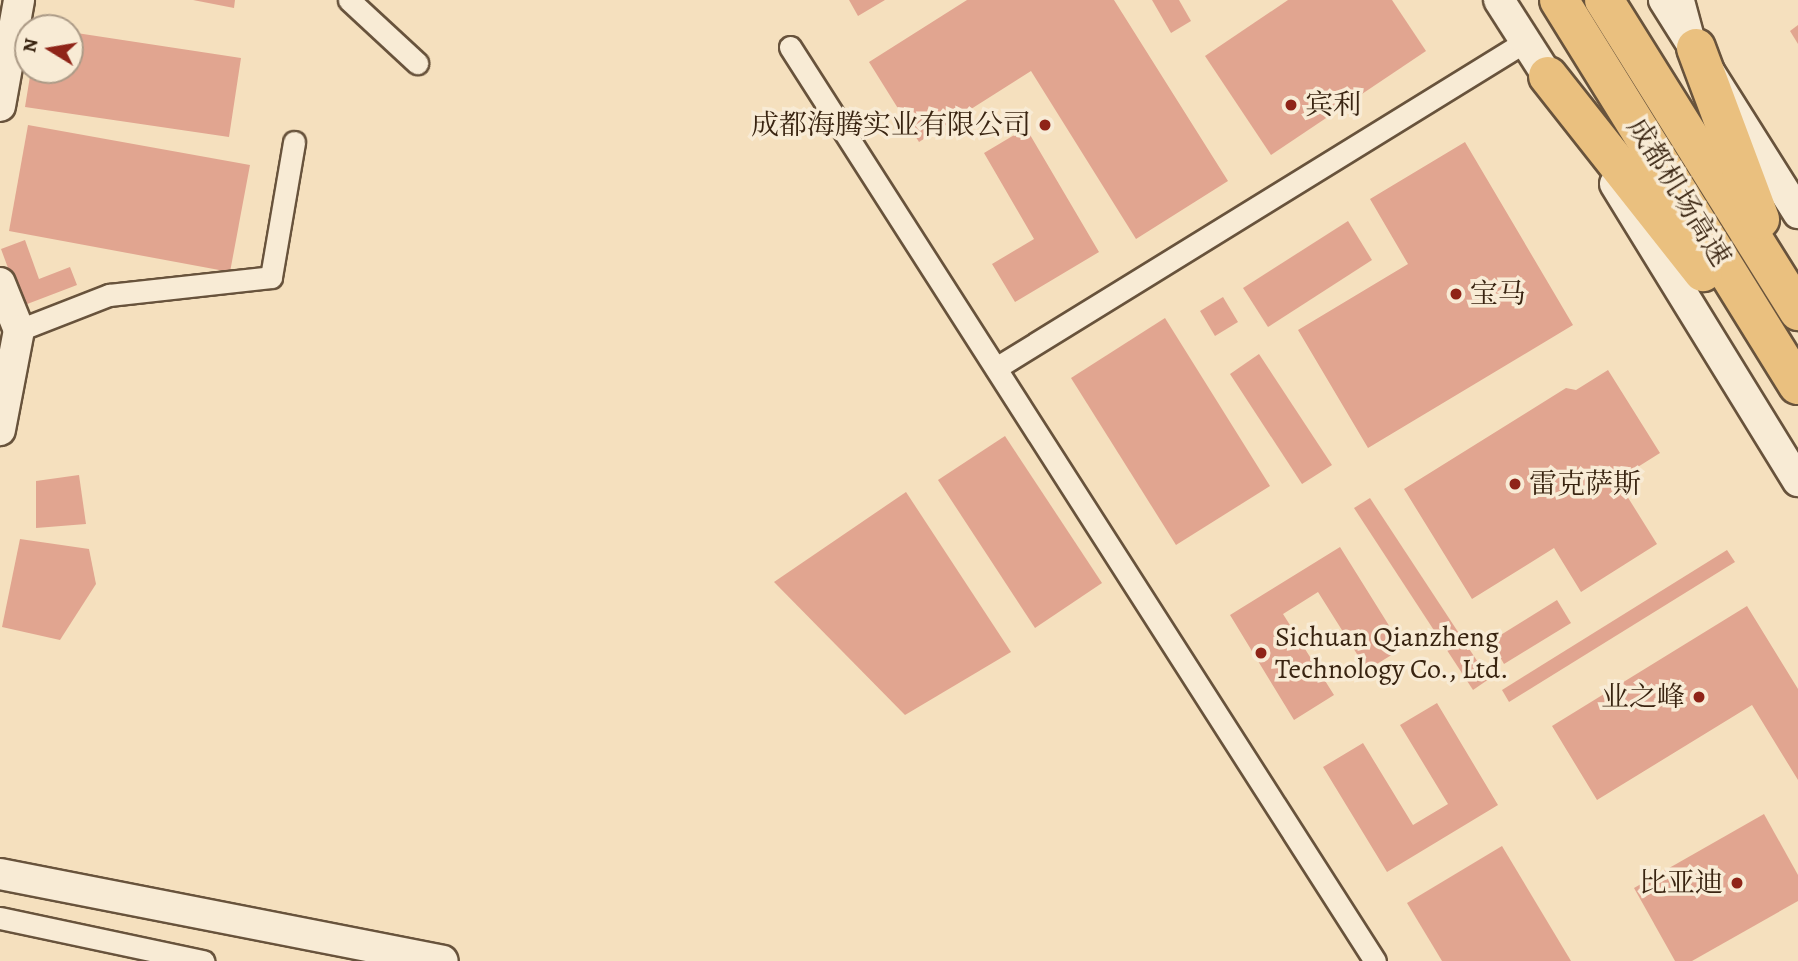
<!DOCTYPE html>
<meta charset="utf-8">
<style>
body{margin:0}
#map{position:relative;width:1798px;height:961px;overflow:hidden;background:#f5e0be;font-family:Alegreya,"Noto Serif SC",serif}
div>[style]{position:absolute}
.building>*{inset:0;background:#e1a590}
.roads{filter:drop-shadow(2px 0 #68533c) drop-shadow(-2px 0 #68533c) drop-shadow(0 2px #68533c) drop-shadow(0 -2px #68533c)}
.street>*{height:21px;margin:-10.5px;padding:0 10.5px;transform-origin:10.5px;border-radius:10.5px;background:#f8ebd5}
.secondary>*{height:30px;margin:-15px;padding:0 15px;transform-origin:15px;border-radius:15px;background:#f8ebd5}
.highway>*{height:38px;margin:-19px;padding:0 19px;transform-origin:19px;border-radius:19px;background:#eac07f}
.dots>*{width:19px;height:19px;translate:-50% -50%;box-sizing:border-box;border:4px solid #f8ebd5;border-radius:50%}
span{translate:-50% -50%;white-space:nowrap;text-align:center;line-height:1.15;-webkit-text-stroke:7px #f8ebd5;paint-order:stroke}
.poi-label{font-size:28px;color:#392411}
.left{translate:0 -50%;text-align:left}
.right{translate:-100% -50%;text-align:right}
.street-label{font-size:28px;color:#392411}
.north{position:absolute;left:14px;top:14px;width:70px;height:70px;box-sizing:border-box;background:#f8ebd5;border:2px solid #ac9b87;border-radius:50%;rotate:281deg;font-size:19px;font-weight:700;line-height:28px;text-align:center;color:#392411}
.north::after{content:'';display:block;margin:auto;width:24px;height:32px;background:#8f2418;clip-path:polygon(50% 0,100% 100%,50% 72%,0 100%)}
</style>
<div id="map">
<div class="building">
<i style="clip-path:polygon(193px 0,235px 0,234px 8px)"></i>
<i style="clip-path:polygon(849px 0,885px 0,858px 16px)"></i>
<i style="clip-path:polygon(967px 0,1114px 0,1228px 181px,1136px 239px,1031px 71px,919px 142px,869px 62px)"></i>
<i style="clip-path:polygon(1152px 0,1179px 0,1191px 21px,1171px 33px)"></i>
<i style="clip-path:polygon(1288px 0,1392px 0,1426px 51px,1271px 155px,1205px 56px)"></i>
<i style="clip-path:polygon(1798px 25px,1798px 44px,1790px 31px)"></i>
<i style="clip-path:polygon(70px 32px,241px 58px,229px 137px,25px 107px,31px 70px,70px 70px)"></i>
<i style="clip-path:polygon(28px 125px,250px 165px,230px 272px,9px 231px)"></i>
<i style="clip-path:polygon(1026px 128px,1099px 252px,1015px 302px,992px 264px,1034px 239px,984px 153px)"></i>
<i style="clip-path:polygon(1465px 142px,1573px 325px,1368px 448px,1298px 330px,1408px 264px,1370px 199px)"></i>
<i style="clip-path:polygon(1348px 221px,1372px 260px,1268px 327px,1243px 288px)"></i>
<i style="clip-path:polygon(25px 240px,39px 279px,70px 267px,77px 285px,22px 306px,1px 249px)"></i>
<i style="clip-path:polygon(1223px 297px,1238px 322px,1215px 336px,1200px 311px)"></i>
<i style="clip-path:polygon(1165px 318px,1270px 486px,1176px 545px,1071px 378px)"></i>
<i style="clip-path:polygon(1259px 354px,1332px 465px,1302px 484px,1230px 374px)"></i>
<i style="clip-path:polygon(1608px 370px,1660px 453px,1617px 480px,1657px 544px,1581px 592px,1554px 548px,1472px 599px,1404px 489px,1566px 388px,1576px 390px)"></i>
<i style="clip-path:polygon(1005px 436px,1102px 583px,1035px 628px,938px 480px)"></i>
<i style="clip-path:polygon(79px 475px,86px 524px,36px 528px,36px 481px)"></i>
<i style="clip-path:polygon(906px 492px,1011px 652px,905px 715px,774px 582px)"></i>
<i style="clip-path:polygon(1370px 498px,1489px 679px,1473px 690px,1354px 508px)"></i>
<i style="clip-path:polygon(20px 539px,89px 549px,96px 584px,60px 640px,2px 627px)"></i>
<i style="clip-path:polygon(1340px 547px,1403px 648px,1367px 670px,1318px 592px,1283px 614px,1334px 695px,1294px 720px,1230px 615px)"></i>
<i style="clip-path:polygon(1727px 550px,1735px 562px,1509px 702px,1502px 690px)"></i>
<i style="clip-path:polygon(1557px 600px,1571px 623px,1504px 664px,1491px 641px)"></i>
<i style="clip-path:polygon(1747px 606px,1798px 689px,1798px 780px,1752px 705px,1597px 800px,1552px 726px)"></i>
<i style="clip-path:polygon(1437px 703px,1498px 805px,1387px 872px,1323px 767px,1363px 743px,1413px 825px,1448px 804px,1400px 725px)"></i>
<i style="clip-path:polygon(1764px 814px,1798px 875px,1798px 901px,1692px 961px,1675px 961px,1634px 888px)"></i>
<i style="clip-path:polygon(1502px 846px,1571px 961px,1442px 961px,1407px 903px)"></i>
</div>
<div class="roads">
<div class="street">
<i style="left:349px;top:0;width:93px;rotate:42.8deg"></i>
<i style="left:1683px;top:0;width:34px;rotate:75deg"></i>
<i style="left:790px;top:47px;width:1085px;rotate:57.38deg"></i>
<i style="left:19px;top:330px;width:97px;rotate:-21.3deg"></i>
<i style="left:109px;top:295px;width:163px;rotate:-6.3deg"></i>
<i style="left:271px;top:277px;width:137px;rotate:-80.3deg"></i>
<i style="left:996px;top:368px;width:623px;rotate:-31.67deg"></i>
<i style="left:0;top:918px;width:208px;rotate:12deg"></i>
</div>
<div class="secondary">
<i style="left:1499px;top:0;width:112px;rotate:57.4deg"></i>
<i style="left:1664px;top:0;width:252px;rotate:57.8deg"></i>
<i style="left:0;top:106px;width:108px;rotate:-79.8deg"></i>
<i style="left:1615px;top:184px;width:349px;rotate:58.4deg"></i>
<i style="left:0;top:283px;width:51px;rotate:68deg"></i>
<i style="left:19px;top:330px;width:102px;rotate:100.8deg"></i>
<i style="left:0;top:874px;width:451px;rotate:11.1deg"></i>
</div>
<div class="highway">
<i style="left:1559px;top:0;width:453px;rotate:58.2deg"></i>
<i style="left:1604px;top:0;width:367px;rotate:58deg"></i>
<i style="left:1696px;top:48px;width:183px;rotate:69.5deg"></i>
<i style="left:1548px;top:76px;width:250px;rotate:51.7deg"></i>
</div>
</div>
<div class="dots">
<i style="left:1291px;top:105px;background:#8f2418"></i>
<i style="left:1045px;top:125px;background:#8f2418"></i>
<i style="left:1456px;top:294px;background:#8f2418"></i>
<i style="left:1515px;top:484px;background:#8f2418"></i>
<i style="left:1261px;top:653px;background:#8f2418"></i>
<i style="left:1699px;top:697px;background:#8f2418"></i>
<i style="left:1737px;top:883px;background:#8f2418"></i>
</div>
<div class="poi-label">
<span class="left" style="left:1305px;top:105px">宾利</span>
<span class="right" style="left:1031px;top:125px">成都海腾实业有限公司</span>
<span class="left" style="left:1470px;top:294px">宝马</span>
<span class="left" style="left:1529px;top:484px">雷克萨斯</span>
<span class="left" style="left:1275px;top:653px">Sichuan Qianzheng<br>Technology Co., Ltd.</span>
<span class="right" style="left:1685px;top:697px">业之峰</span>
<span class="right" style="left:1723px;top:883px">比亚迪</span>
</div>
<div class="street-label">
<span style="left:1679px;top:192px;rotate:58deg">成都机场高速</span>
</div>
<div class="north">N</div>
</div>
